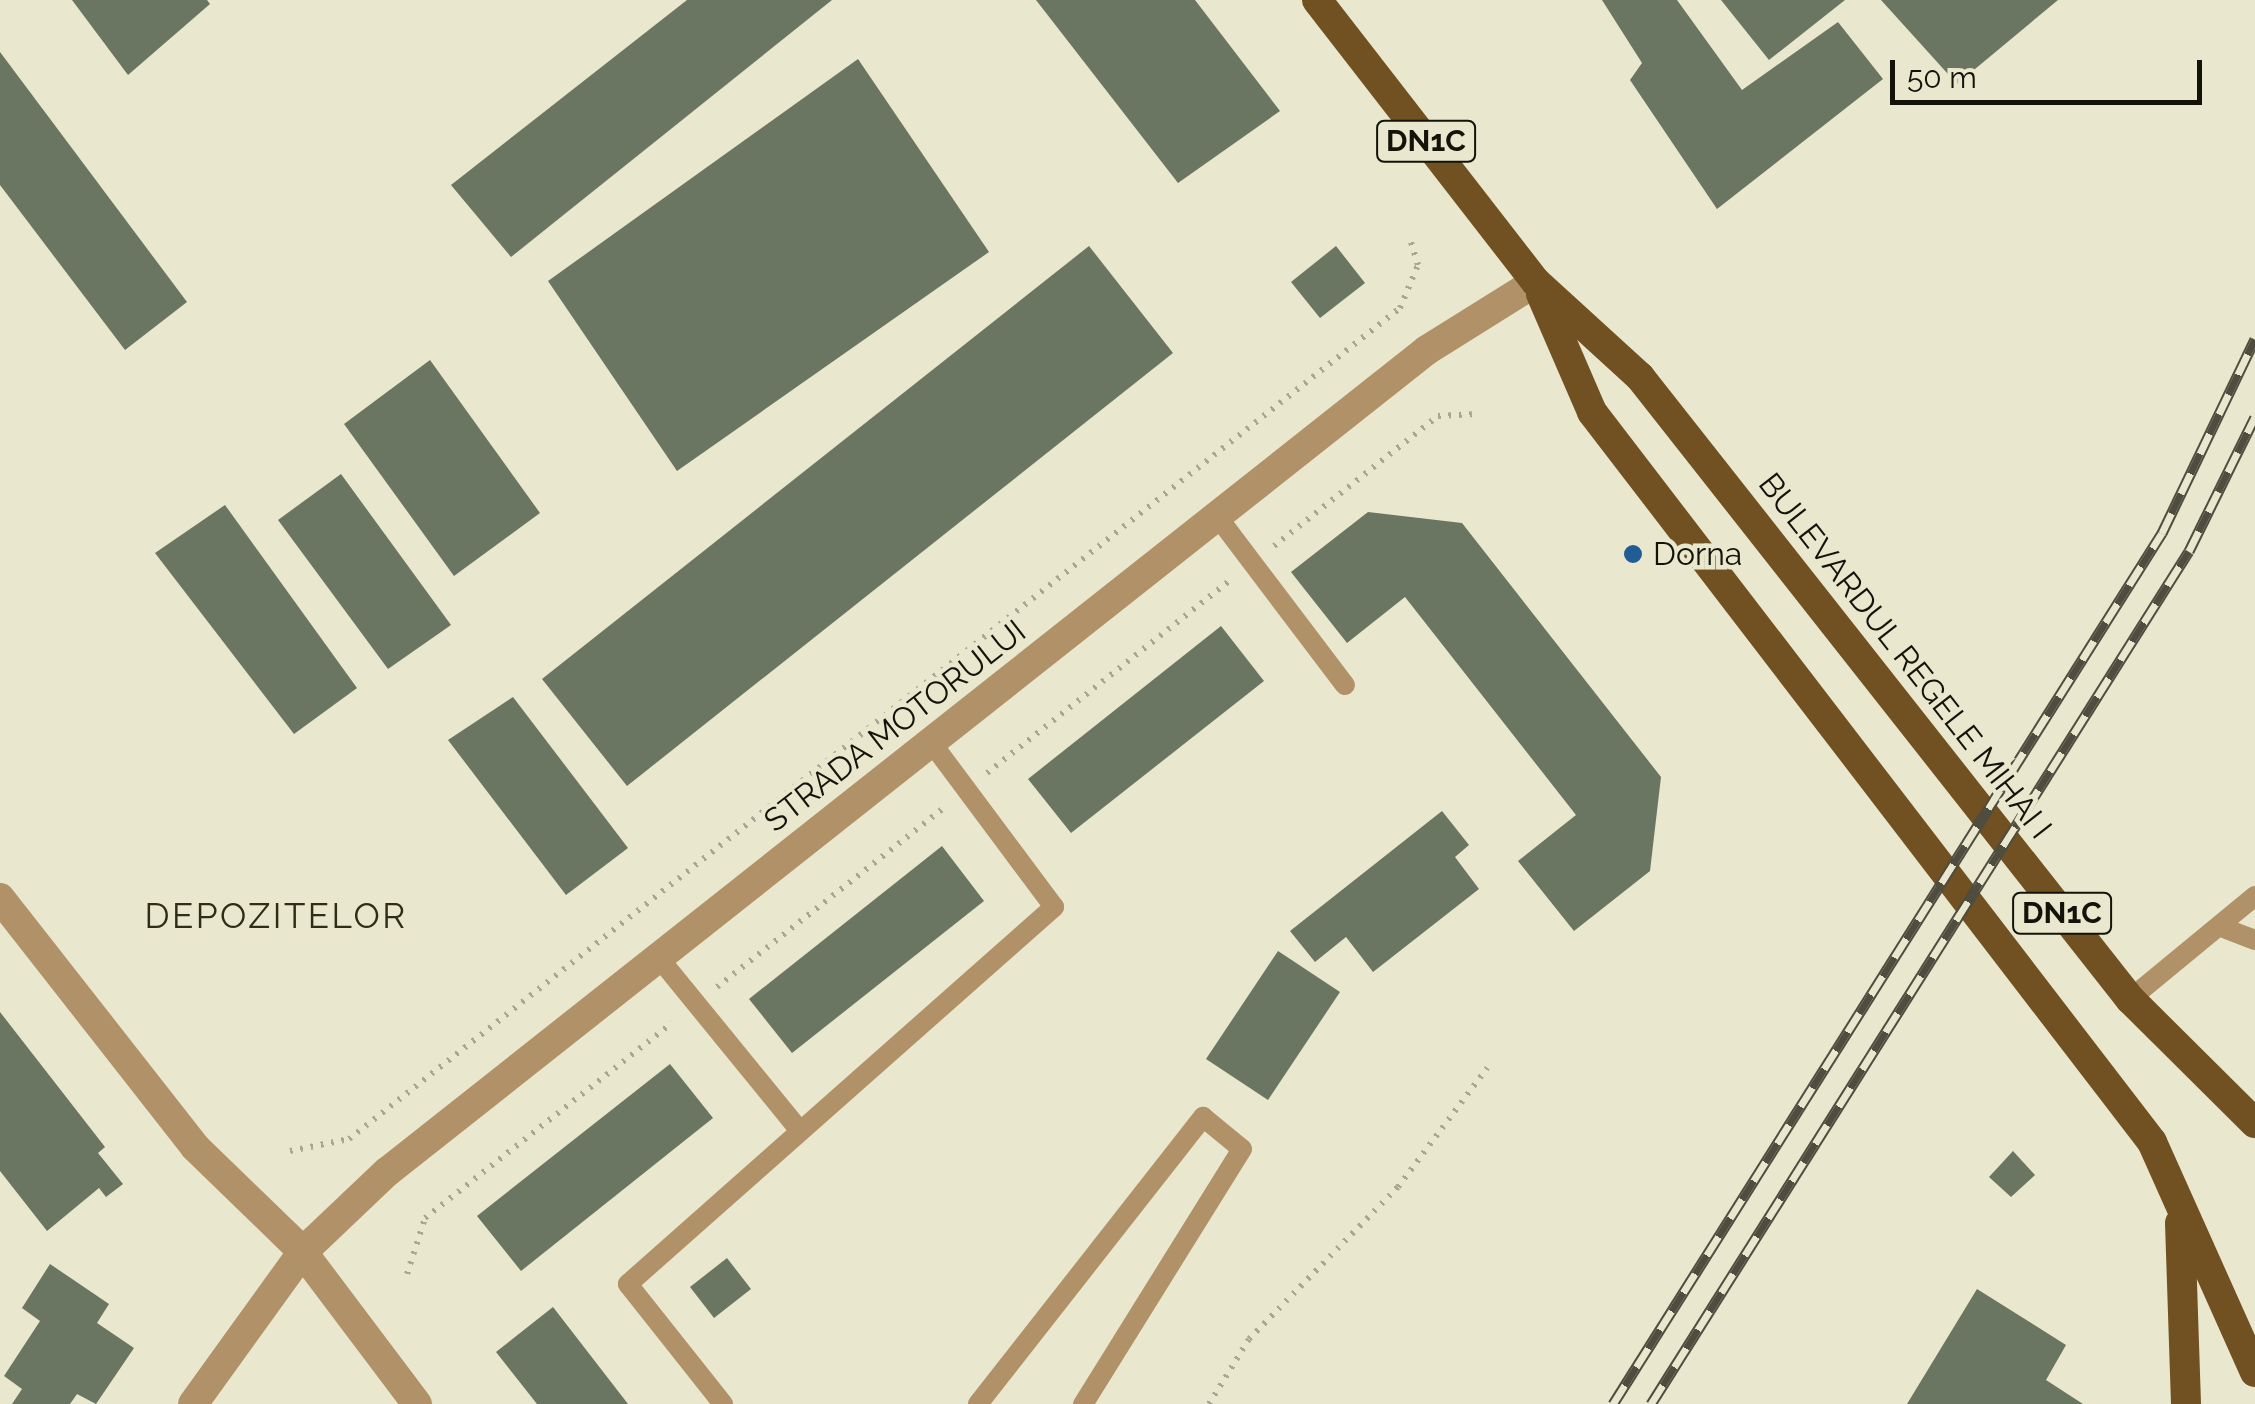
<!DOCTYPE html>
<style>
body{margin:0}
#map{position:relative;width:2255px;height:1404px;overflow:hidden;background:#e9e7cd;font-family:Raleway,sans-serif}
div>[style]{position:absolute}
.building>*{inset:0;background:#6a7662}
.path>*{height:6px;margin-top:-3px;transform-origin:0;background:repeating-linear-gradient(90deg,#a8a792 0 2.5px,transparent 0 10.5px)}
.lane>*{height:20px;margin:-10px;padding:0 10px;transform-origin:10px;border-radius:10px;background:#b19168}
.street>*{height:30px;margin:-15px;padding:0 15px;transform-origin:15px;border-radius:15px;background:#b19168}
.primary>*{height:30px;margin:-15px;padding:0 15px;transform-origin:15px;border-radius:15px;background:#715021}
.rail>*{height:11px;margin-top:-5.5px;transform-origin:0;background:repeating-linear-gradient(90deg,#e9e7cd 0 22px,#4e4d3f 0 44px);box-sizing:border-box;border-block:2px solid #4e4d3f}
.dots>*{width:28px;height:28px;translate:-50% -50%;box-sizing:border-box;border:5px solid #e9e7cd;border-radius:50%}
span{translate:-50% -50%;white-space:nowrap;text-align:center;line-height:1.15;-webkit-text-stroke:9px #e9e7cd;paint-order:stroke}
.shield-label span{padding:2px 8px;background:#e9e7cd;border:2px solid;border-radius:8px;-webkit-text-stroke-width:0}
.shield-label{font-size:30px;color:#14130a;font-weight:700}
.poi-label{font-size:32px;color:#14130a}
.left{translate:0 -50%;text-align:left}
.street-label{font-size:32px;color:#14130a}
.neighbourhood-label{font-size:35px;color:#2f2d18;letter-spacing:2.5px}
.scale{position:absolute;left:1890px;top:60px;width:312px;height:45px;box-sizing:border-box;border:5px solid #14130a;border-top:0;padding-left:12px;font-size:30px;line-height:35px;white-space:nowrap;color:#14130a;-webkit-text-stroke:8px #e9e7cd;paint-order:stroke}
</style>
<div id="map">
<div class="building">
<i style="clip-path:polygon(72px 0,207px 0,210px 4px,128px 75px)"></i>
<i style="clip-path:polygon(687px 0,832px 0,511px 257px,451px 185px)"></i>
<i style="clip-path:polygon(1036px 0,1195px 0,1280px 111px,1178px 183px)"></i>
<i style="clip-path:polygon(1602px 0,1677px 0,1742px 90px,1838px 22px,1883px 79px,1717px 209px,1630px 80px,1642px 63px)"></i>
<i style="clip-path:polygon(1721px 0,1845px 0,1769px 60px)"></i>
<i style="clip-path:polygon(1881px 0,2058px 0,1957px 84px)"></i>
<i style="clip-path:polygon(0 52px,187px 302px,125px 350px,0 185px)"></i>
<i style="clip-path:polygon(858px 59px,989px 252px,677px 471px,548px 281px)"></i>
<i style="clip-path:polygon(1089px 246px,1173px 353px,627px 786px,542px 679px)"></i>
<i style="clip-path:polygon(1336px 246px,1365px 283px,1320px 318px,1291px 282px)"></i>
<i style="clip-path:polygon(430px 360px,540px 513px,454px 576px,344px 424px)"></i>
<i style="clip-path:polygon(341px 474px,451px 625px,388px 669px,278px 520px)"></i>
<i style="clip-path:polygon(225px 505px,357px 688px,294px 734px,155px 553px)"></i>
<i style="clip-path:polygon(1368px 512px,1462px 523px,1661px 777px,1650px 871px,1574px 931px,1518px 861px,1576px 815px,1405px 597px,1347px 643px,1291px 572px)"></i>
<i style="clip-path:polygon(1221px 626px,1264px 681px,1071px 833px,1028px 779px)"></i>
<i style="clip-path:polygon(513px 697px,628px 848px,566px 895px,448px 740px)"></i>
<i style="clip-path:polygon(1442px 811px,1469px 845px,1455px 857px,1479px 889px,1373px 972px,1346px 937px,1315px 962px,1290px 931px)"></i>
<i style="clip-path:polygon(942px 846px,984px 901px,792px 1053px,749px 999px)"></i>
<i style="clip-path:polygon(1278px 951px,1340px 992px,1268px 1100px,1206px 1059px)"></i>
<i style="clip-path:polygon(0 1012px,105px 1147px,98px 1153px,123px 1184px,106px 1197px,99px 1188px,47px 1231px,0 1171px)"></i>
<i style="clip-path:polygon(670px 1064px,713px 1118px,521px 1271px,477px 1216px)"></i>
<i style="clip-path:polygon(2013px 1151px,2035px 1175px,2011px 1197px,1989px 1177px)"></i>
<i style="clip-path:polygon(727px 1258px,751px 1289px,714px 1318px,690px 1287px)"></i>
<i style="clip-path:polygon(50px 1264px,109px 1304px,97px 1323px,134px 1348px,96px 1404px,77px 1394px,70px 1404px,12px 1404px,22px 1389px,4px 1376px,40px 1321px,22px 1308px)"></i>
<i style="clip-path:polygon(1977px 1289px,2066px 1345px,2046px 1380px,2083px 1404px,1907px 1404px)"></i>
<i style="clip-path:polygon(553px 1307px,628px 1404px,537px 1404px,496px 1352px)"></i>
</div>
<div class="path">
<i style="left:1274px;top:546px;width:209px;rotate:-38.4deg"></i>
<i style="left:1438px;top:416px;width:34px;rotate:-3deg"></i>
<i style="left:987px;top:773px;width:308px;rotate:-38.4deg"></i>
<i style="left:717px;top:987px;width:287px;rotate:-38.3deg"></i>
<i style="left:290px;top:1151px;width:60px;rotate:-11.5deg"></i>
<i style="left:349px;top:1139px;width:1340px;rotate:-38.33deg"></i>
<i style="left:1400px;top:308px;width:47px;rotate:-67.3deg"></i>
<i style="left:1418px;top:265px;width:31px;rotate:-107deg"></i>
<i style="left:407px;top:1274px;width:59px;rotate:-72.2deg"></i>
<i style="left:425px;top:1218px;width:315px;rotate:-38.3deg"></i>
<i style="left:1209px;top:1404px;width:76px;rotate:-58.4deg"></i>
<i style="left:1249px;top:1339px;width:213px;rotate:-45.6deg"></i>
<i style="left:1398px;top:1187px;width:149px;rotate:-53.2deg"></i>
</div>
<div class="lane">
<i style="left:1217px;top:516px;width:212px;rotate:52.9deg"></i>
<i style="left:2221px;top:927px;width:36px;rotate:21deg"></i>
<i style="left:659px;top:958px;width:223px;rotate:50.8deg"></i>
<i style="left:2130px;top:999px;width:162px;rotate:-39.5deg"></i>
<i style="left:723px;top:1404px;width:153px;rotate:-128.4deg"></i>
<i style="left:628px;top:1284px;width:569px;rotate:-41.51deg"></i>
<i style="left:1054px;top:907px;width:206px;rotate:-126.7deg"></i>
<i style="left:978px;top:1404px;width:365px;rotate:-51.9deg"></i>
<i style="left:1203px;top:1117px;width:50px;rotate:39.4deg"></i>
<i style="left:1242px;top:1149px;width:301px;rotate:121.9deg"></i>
</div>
<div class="street">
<i style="left:0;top:898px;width:316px;rotate:51.9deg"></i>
<i style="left:195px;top:1147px;width:141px;rotate:44.1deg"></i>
<i style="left:311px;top:1244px;width:105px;rotate:-43.5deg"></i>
<i style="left:387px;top:1172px;width:1326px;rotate:-38.32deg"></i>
<i style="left:1427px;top:350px;width:128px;rotate:-32deg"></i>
<i style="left:310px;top:1262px;width:178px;rotate:53deg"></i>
<i style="left:193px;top:1404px;width:176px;rotate:-54.2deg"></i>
</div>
<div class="primary">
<i style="left:1317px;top:0;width:357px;rotate:52.2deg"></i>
<i style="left:1536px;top:282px;width:141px;rotate:42.4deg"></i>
<i style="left:1640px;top:377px;width:792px;rotate:51.77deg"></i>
<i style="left:2130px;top:999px;width:176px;rotate:44.8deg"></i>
<i style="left:1541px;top:294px;width:129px;rotate:66.6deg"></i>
<i style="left:1592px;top:412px;width:920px;rotate:52.51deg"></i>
<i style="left:2152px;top:1142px;width:252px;rotate:65.9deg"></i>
<i style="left:2180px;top:1223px;width:181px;rotate:88.1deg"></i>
</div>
<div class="rail">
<i style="left:1613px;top:1404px;width:1030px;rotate:-57.78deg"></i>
<i style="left:2162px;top:533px;width:215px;rotate:-64.4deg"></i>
<i style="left:1651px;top:1404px;width:1008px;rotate:-57.76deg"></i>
<i style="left:2189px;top:551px;width:149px;rotate:-63.8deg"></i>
</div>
<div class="dots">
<i style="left:1633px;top:554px;background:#205d94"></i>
</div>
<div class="shield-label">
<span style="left:1426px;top:141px">DN1C</span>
<span style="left:2062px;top:913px">DN1C</span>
</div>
<div class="poi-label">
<span class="left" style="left:1653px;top:554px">Dorna</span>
</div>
<div class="street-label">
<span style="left:1905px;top:656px;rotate:52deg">BULEVARDUL REGELE MIHAI I</span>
<span style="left:895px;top:726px;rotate:-38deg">STRADA MOTORULUI</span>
</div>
<div class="neighbourhood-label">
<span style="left:276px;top:916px">DEPOZITELOR</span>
</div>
<div class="scale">50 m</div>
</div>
